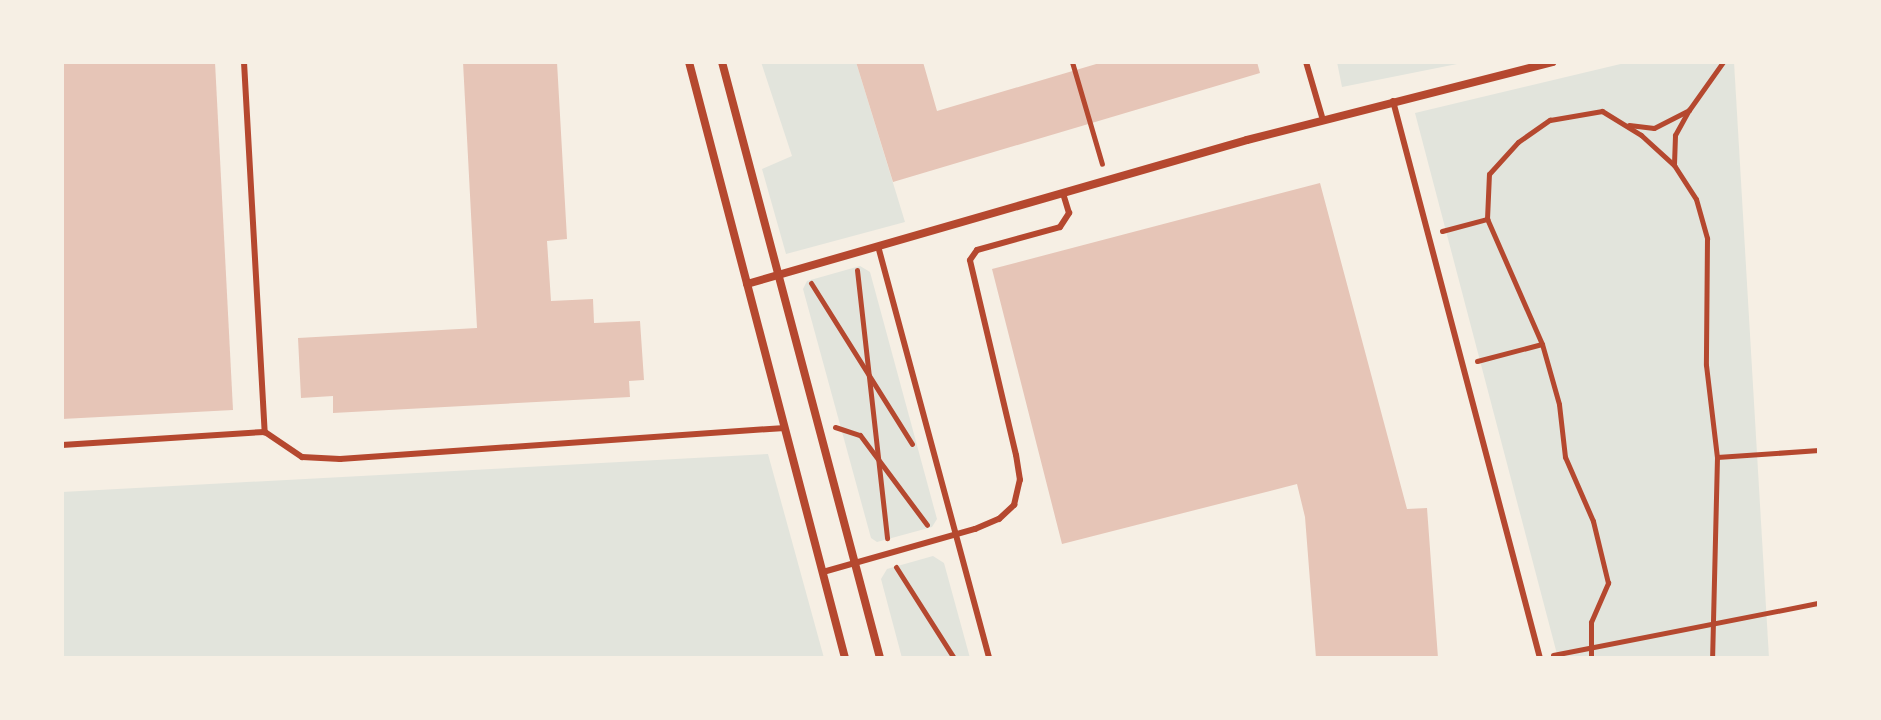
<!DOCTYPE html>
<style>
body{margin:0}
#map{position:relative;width:1881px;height:720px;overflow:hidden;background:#f6efe4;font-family:"Space Grotesk",sans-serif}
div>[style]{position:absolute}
.green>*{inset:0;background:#e2e4dc}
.building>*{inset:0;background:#e6c5b7}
.path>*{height:5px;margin:-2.5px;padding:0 2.5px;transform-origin:2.5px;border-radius:2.5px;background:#b5482f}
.service>*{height:6px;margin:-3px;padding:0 3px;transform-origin:3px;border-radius:3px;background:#b5482f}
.minor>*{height:8px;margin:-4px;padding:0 4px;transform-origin:4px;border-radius:4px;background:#b5482f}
span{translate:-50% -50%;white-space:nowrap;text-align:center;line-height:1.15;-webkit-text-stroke:6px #f6efe4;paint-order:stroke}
.frame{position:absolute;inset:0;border:64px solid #f6efe4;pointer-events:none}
</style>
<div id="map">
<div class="green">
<i style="clip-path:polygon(761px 62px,856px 62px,905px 222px,786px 254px,762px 169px,792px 156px)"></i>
<i style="clip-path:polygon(1337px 62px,1467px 62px,1342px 87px)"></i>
<i style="clip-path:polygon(1629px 62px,1734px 62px,1769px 658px,1558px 658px,1415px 113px)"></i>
<i style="clip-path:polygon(860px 266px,870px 272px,937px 519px,932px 527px,877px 542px,871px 538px,803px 289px,807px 281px)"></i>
<i style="clip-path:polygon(768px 454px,824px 658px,62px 658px,62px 492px)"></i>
<i style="clip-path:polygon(933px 556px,944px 563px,970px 658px,902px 658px,881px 579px,887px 569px)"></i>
</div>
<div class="building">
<i style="clip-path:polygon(62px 62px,215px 62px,233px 410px,62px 419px)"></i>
<i style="clip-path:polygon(463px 62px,557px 62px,567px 239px,547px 241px,551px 301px,593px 299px,594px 323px,640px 321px,644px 380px,629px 381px,630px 397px,333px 413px,333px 396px,301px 398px,298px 338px,477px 328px)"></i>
<i style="clip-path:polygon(856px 62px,923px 62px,937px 111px,1103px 62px,1257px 62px,1260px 73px,893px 182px)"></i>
<i style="clip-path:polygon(1320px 183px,1407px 509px,1427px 508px,1438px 658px,1316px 658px,1305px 517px,1297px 484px,1062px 544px,992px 269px)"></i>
</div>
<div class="path">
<i style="left:1072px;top:62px;width:106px;rotate:73.6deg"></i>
<i style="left:1629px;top:125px;width:25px;rotate:7deg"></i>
<i style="left:1654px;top:128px;width:39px;rotate:-27deg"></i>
<i style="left:1689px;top:110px;width:59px;rotate:-54.7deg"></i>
<i style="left:1674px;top:164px;width:29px;rotate:-88deg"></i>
<i style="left:1675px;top:135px;width:29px;rotate:-61deg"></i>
<i style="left:1442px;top:231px;width:47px;rotate:-14.9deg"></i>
<i style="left:857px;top:270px;width:270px;rotate:83.6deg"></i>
<i style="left:811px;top:283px;width:190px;rotate:57.9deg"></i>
<i style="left:1477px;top:361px;width:67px;rotate:-14.7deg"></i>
<i style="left:835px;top:427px;width:26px;rotate:18deg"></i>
<i style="left:860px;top:435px;width:112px;rotate:53.3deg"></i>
<i style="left:1717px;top:457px;width:102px;rotate:-3.9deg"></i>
<i style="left:896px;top:567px;width:108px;rotate:57.5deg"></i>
<i style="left:1553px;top:655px;width:271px;rotate:-11.1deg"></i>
<i style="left:1591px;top:658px;width:36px;rotate:-90deg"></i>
<i style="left:1591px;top:622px;width:43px;rotate:-66.4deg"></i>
<i style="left:1608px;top:583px;width:64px;rotate:-103.6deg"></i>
<i style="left:1593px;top:521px;width:70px;rotate:-113.6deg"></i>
<i style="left:1565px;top:457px;width:53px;rotate:-96.5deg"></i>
<i style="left:1559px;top:404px;width:62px;rotate:-105.8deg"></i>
<i style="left:1542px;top:344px;width:137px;rotate:-113.7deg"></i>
<i style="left:1487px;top:219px;width:45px;rotate:-87.5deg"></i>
<i style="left:1489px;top:174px;width:43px;rotate:-47.8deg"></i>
<i style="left:1518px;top:142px;width:39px;rotate:-35deg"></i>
<i style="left:1550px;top:120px;width:53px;rotate:-9.8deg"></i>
<i style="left:1602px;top:111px;width:46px;rotate:31.6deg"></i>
<i style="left:1641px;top:135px;width:45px;rotate:42.3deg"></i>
<i style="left:1674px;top:165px;width:40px;rotate:57.1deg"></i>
<i style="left:1696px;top:199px;width:41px;rotate:74.2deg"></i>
<i style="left:1707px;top:238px;width:127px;rotate:90.5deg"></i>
<i style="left:1706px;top:365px;width:93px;rotate:83.2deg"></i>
<i style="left:1717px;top:457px;width:201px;rotate:91.4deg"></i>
</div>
<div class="service">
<i style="left:244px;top:62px;width:371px;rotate:86.8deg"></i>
<i style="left:1306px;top:62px;width:60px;rotate:73.7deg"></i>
<i style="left:1393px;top:101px;width:576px;rotate:75.22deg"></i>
<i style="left:878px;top:246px;width:427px;rotate:74.9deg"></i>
<i style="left:62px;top:445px;width:203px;rotate:-3.7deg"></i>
<i style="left:265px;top:432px;width:45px;rotate:34deg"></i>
<i style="left:302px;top:457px;width:38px;rotate:3deg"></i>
<i style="left:340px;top:459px;width:446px;rotate:-4deg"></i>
<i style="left:823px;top:572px;width:158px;rotate:-15.8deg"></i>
<i style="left:975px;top:529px;width:26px;rotate:-23deg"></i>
<i style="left:999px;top:519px;width:21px;rotate:-43deg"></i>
<i style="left:1014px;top:505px;width:26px;rotate:-77deg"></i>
<i style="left:1020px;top:480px;width:25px;rotate:-99deg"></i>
<i style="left:1016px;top:455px;width:200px;rotate:-103.3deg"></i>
<i style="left:970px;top:260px;width:12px;rotate:-55deg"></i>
<i style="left:977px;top:250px;width:86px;rotate:-15.5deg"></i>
<i style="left:1060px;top:227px;width:17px;rotate:-57deg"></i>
<i style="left:1069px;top:213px;width:21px;rotate:-107deg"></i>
</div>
<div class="minor">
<i style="left:689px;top:62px;width:616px;rotate:75.33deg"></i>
<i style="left:722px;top:62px;width:617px;rotate:75.15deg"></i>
<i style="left:747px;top:284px;width:520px;rotate:-16.07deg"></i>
<i style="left:1247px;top:140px;width:315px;rotate:-14.3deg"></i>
</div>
<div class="frame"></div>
</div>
